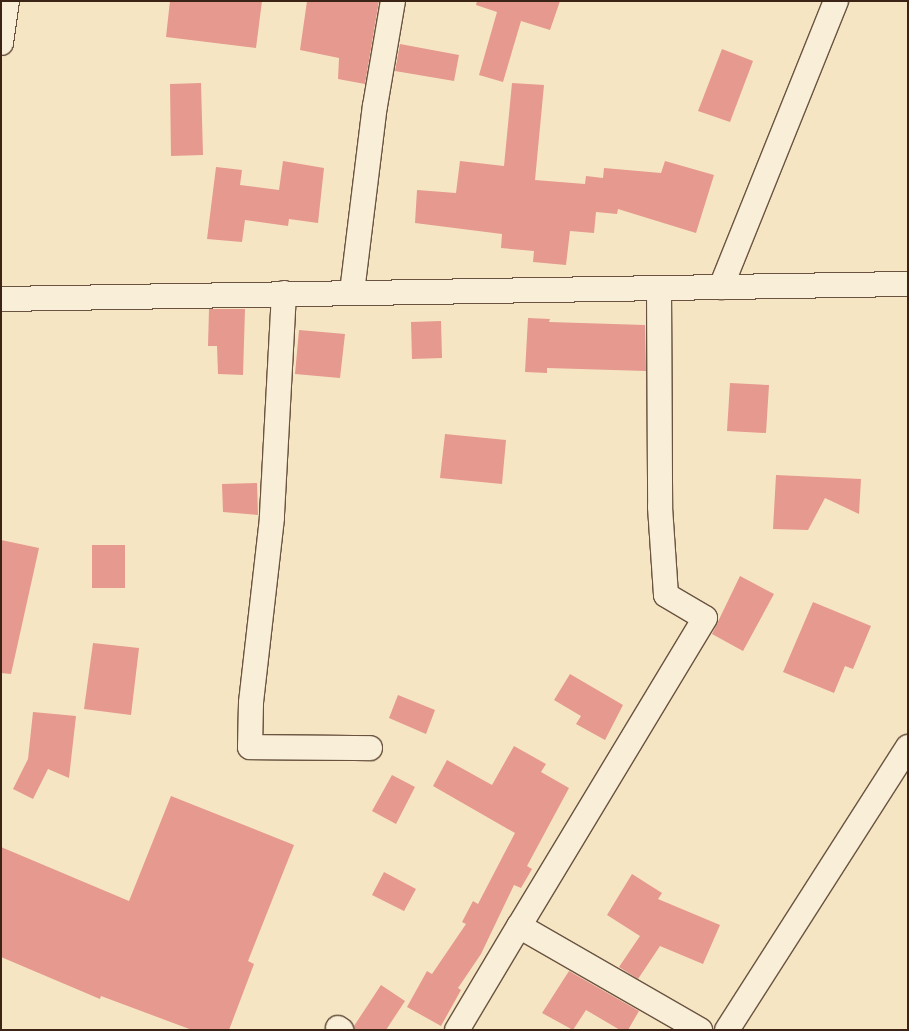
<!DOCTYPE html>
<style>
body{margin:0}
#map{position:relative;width:909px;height:1031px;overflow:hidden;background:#f6e5c3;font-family:"IM FELL French Canon",serif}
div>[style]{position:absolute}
.building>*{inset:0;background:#e6998f}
.roads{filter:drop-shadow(1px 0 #6a5441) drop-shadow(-1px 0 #6a5441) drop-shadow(0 1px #6a5441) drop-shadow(0 -1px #6a5441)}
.street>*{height:24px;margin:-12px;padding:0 12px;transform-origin:12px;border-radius:12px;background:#f9eed8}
span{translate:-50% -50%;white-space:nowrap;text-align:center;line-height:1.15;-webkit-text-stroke:5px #f9eed8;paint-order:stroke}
.frame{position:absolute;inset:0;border:2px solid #3b2416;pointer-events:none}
</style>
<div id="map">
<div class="building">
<i style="clip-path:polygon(170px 1px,262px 1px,256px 48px,166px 37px)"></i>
<i style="clip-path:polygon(307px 1px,379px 1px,365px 84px,338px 79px,339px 58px,300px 50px)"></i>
<i style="clip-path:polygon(477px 1px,560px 1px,550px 30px,521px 21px,503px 82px,479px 75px,497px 12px,476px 5px)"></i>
<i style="clip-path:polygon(400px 44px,459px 55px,454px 81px,395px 71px)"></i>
<i style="clip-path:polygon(722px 49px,753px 61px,730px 122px,698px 111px)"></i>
<i style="clip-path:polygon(201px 83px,203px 155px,171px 156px,170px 84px)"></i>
<i style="clip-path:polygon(512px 83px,544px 85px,535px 180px,585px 184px,586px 176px,603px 178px,604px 168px,661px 173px,665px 161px,714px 175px,696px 233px,618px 209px,617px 214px,596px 212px,594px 233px,570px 231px,566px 265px,533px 262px,534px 251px,501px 248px,502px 234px,415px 223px,417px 190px,456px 193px,460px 161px,504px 166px)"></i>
<i style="clip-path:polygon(283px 161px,324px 168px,318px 223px,289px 219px,288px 226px,245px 220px,242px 242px,207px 239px,216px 167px,242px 170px,240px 185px,279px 190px)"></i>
<i style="clip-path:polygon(209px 309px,245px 309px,243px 375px,218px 374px,217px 346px,208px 346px)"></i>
<i style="clip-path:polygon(528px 318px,550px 319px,549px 322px,645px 325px,646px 371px,547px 368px,547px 373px,525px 372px)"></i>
<i style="clip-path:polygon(441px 321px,442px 358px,412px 359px,411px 322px)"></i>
<i style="clip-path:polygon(299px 330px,345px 334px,340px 378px,295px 374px)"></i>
<i style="clip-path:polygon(730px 383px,769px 385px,766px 433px,727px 431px)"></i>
<i style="clip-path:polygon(445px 434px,506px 440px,502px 484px,440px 478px)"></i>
<i style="clip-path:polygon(776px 475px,861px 479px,859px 514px,825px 498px,808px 530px,773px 529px)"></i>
<i style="clip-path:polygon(257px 483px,258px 515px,223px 512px,222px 484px)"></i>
<i style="clip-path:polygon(1px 540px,39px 548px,11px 674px,1px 673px)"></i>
<i style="clip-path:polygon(92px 545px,125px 545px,125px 588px,92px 588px)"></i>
<i style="clip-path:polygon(740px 576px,774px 594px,743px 651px,712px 634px)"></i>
<i style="clip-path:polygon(813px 602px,871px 626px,853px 669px,845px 666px,834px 693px,783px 672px)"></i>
<i style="clip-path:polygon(93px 643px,139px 648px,131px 715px,84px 709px)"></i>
<i style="clip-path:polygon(570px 674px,623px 705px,605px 740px,576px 724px,581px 716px,554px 700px)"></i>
<i style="clip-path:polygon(398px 695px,435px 710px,426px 734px,389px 718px)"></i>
<i style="clip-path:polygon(33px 712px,76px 716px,69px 778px,48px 769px,33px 799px,13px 789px,28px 759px)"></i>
<i style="clip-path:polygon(514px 746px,546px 764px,541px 772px,569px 788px,527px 866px,532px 869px,521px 888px,514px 885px,481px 954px,458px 988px,461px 990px,441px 1026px,407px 1007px,427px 971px,432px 974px,466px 924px,462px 922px,473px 901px,478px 904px,515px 833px,433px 786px,447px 760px,492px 785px)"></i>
<i style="clip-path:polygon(392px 775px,415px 787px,396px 824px,372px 811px)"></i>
<i style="clip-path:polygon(171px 796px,294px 845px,248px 961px,254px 964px,229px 1030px,192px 1030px,101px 996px,100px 999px,1px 957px,1px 847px,129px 901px)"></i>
<i style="clip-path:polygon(384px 872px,416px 889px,404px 911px,372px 895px)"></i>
<i style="clip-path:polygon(632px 874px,662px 893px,658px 899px,720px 925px,703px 964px,660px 946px,638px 979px,619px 967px,640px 936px,607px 915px)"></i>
<i style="clip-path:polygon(569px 971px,639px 1011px,628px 1030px,620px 1030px,586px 1010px,573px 1030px,542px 1013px)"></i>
<i style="clip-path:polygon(381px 985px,405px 1001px,386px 1030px,355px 1030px,354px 1026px)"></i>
</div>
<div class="roads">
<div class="street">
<i style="left:1px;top:43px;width:42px;rotate:-81.9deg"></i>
<i style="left:721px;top:287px;width:308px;rotate:-68.1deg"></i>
<i style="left:659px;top:288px;width:219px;rotate:89.7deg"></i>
<i style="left:660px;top:507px;width:88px;rotate:86.1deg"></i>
<i style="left:666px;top:595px;width:45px;rotate:30.5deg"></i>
<i style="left:705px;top:618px;width:360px;rotate:121.1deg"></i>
<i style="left:519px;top:926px;width:209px;rotate:29.9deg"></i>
<i style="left:352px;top:292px;width:187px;rotate:-83deg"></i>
<i style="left:375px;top:106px;width:107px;rotate:-80.3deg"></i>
<i style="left:284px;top:293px;width:225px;rotate:93.1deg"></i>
<i style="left:272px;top:518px;width:186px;rotate:96.5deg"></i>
<i style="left:251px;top:703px;width:44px;rotate:91.3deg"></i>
<i style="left:250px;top:747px;width:120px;rotate:0.5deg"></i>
<i style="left:1px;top:299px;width:907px;rotate:-0.95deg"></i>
<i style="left:338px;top:1028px;width:4px;rotate:34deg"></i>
<i style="left:457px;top:1030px;width:121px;rotate:-59.2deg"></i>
<i style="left:727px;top:1030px;width:336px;rotate:-57.4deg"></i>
</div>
</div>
<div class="frame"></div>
</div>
